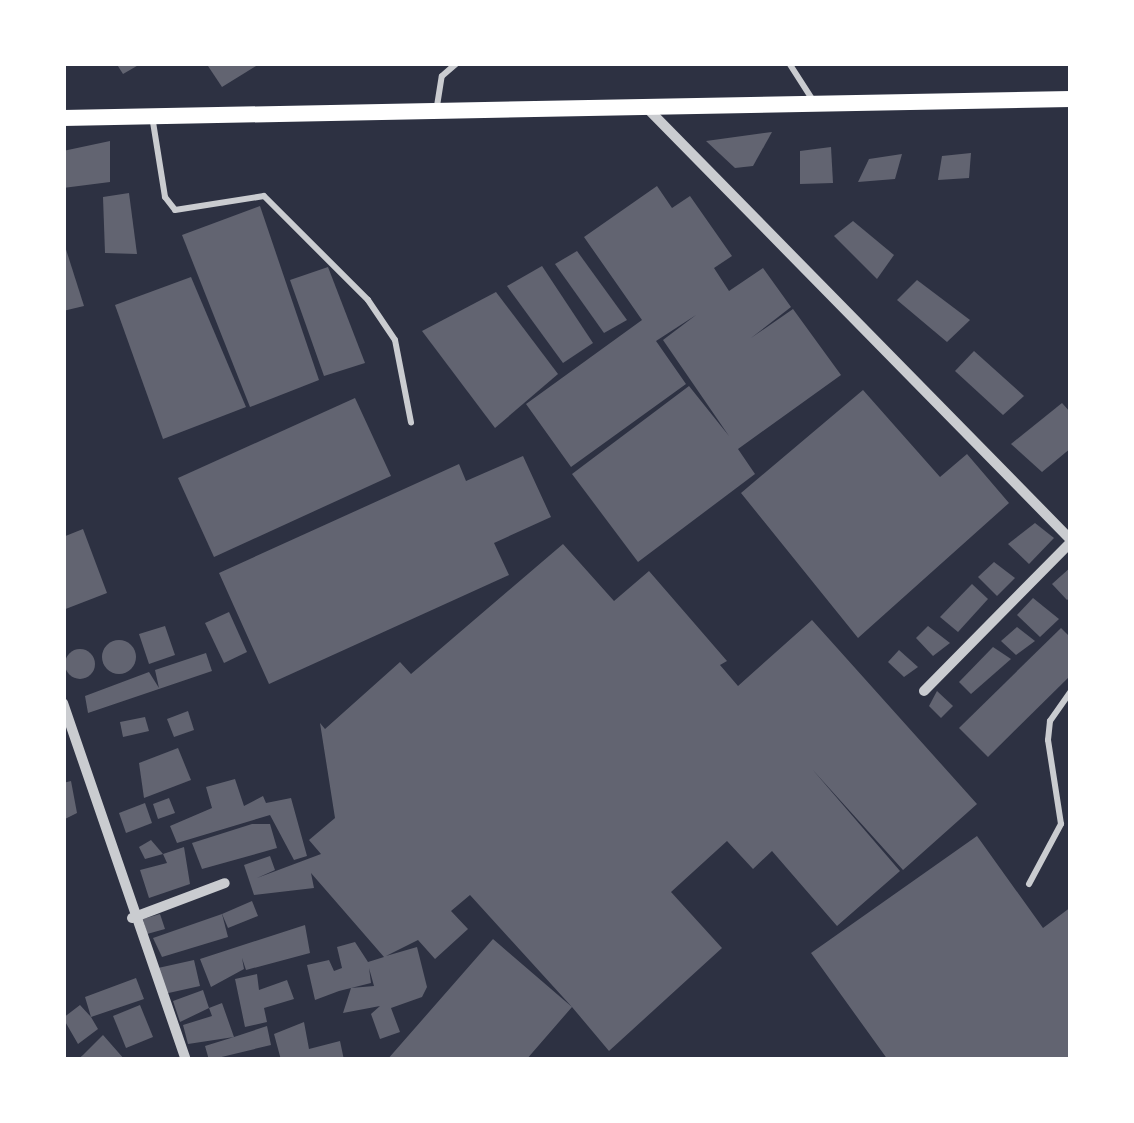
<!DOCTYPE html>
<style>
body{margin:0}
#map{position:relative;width:1134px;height:1123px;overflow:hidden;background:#2d3142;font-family:"PT Sans Narrow",sans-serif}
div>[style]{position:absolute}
.building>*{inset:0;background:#626471}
.round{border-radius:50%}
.service>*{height:6px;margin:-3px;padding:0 3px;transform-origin:3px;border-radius:3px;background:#caccd0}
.minor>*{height:10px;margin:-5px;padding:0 5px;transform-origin:5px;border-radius:5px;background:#caccd0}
.primary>*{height:16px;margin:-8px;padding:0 8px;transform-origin:8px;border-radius:8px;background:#fff}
span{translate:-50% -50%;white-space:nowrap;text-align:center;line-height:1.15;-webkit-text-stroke:10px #fff;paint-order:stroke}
.frame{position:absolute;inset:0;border:66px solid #fff;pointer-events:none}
</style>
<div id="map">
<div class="building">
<i style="clip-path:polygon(116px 63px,142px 63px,123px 74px)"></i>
<i style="clip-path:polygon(206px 63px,261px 63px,222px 87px)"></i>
<i style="clip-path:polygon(772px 132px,753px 166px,735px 168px,706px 141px)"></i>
<i style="clip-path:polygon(110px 141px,110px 182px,63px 188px,63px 151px)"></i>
<i style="clip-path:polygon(831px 147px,833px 183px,800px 184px,800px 151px)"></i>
<i style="clip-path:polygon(971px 153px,969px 178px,938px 180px,942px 156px)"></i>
<i style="clip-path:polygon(902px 154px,895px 179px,858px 182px,869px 159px)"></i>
<i style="clip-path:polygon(657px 186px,672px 208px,690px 196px,732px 256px,714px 268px,729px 291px,763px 268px,791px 307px,751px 338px,793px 309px,841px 375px,738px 449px,755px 474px,638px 562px,572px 474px,689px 386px,729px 436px,663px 340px,696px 315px,656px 341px,686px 384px,571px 467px,526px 404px,642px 320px,584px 237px)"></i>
<i style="clip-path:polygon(129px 193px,137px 254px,105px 253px,103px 197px)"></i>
<i style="clip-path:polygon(260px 206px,319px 380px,250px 407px,182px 235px)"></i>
<i style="clip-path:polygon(853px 221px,894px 255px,877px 279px,834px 236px)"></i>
<i style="clip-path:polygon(63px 240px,84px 306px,63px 311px)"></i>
<i style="clip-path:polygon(577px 251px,627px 320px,604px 333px,555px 264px)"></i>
<i style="clip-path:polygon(542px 266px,593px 343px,563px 363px,507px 286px)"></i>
<i style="clip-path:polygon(328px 267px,365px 363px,324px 376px,290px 280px)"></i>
<i style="clip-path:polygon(191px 277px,246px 407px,163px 439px,115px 305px)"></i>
<i style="clip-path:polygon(917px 280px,970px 320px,947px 342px,897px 300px)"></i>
<i style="clip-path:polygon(496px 292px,558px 374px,495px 428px,422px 331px)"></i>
<i style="clip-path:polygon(974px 351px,1024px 396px,1003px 415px,955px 371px)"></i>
<i style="clip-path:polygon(863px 390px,940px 477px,967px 454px,1009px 503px,858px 638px,741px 493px)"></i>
<i style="clip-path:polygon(355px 398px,391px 476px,214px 557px,178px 478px)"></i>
<i style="clip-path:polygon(1062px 403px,1071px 413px,1071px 448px,1042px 472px,1011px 444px)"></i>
<i style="clip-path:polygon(523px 456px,551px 517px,494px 543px,509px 575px,269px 684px,219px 573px,459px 464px,466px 481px)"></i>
<i style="clip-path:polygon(1035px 523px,1054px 538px,1029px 564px,1008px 544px)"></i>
<i style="clip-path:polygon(83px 529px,107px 593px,63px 610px,63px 537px)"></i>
<i style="clip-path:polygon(563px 544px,614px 601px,649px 571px,727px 661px,720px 665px,738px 686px,812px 620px,977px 804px,903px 870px,812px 769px,900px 871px,837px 926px,772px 851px,753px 869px,727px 841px,671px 892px,722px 948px,609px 1051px,572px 1007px,526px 1060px,387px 1060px,493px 939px,572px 1007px,470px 895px,451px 911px,468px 929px,435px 959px,418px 940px,386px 956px,417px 947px,427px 987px,422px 997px,391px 1008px,400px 1032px,380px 1039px,371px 1014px,380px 1006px,343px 1013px,351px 988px,374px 986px,369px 968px,371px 983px,339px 991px,315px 1000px,307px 965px,329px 960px,334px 971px,342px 968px,337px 947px,355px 942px,368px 962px,384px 957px,311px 873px,314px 888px,254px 895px,244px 865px,270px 856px,275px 870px,257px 878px,321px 854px,309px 840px,335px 818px,320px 723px,325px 729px,400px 662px,411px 674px)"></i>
<i style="clip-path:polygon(994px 562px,1015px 578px,997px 596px,978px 577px)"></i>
<i style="clip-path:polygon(1071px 567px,1071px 597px,1067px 600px,1052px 584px)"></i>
<i style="clip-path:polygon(972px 584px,988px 599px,958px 632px,940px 617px)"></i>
<i style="clip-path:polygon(1033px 598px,1059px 619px,1040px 637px,1017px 615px)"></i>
<i style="clip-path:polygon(229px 612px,247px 652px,224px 663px,205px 623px)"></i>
<i style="clip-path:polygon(165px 626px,175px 655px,149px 664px,139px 634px)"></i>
<i style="clip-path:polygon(928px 626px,950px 643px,933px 656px,916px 638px)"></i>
<i style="clip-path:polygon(1017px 627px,1035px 641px,1016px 655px,1001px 641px)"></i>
<i style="clip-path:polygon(1061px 628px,1071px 638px,1071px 675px,988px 757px,959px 728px)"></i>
<i class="round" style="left:102px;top:640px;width:34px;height:34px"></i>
<i style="clip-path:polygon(993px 647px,1011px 659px,971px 694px,959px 682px)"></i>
<i class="round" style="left:65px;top:649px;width:30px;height:30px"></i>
<i style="clip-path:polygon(899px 650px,918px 667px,904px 677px,888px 662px)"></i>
<i style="clip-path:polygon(206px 653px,212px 671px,88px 713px,85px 696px,149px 672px,159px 688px,155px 670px)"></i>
<i style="clip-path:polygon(937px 691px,953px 706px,941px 718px,929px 706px)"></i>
<i style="clip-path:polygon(188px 711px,194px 730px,174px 737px,167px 719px)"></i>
<i style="clip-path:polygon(145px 717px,149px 731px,123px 737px,120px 722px)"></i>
<i style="clip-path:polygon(178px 748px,191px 780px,144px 798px,139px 763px)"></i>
<i style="clip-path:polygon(235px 779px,244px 806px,263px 796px,266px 803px,291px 798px,307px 856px,294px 860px,270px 815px,177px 843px,170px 826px,212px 808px,206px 787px)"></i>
<i style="clip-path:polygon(71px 781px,77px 813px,63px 820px,63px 783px)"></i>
<i style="clip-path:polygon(169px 798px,175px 813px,158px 819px,153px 804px)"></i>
<i style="clip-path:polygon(145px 803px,152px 823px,126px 833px,119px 813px)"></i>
<i style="clip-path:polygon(252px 824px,270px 824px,277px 848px,202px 869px,192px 843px)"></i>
<i style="clip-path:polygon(977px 836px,1043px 928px,1071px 907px,1071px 1060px,888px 1060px,811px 953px)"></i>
<i style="clip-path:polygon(151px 840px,163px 854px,145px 859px,139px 847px)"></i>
<i style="clip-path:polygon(184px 847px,190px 884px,149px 898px,140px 870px,167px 863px,163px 854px)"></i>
<i style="clip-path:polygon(252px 901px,258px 916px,228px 928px,222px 914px)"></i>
<i style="clip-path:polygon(160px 914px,165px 929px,147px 934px,143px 919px)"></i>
<i style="clip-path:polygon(222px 914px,228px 937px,162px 957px,153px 938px)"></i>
<i style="clip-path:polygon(305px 925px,310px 953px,246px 970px,242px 958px,244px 969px,211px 987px,200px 959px)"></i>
<i style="clip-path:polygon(194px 960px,200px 986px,164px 994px,158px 968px)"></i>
<i style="clip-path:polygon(257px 974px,259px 990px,287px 980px,294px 999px,264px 1008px,267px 1022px,245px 1027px,235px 979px)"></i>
<i style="clip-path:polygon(136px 978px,144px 999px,91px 1017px,98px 1029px,78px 1044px,63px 1018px,80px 1005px,91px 1017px,85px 997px)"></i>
<i style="clip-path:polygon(203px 990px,209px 1008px,222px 1003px,234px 1037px,267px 1026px,271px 1045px,209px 1060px,205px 1046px,234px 1037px,188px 1044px,183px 1025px,212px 1016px,209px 1008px,180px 1022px,173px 1001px)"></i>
<i style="clip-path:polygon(140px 1005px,153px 1037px,126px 1048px,113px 1016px)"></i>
<i style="clip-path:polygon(304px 1022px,309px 1049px,340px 1041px,344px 1060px,281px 1060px,274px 1034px)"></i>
<i style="clip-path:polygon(103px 1035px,125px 1060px,77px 1060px,83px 1055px)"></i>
</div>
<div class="service">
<i style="left:789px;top:63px;width:43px;rotate:57.4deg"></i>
<i style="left:437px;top:106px;width:30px;rotate:-81deg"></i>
<i style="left:442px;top:76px;width:20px;rotate:-41deg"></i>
<i style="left:153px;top:122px;width:76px;rotate:80.9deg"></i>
<i style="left:165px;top:197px;width:16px;rotate:52deg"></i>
<i style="left:175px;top:210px;width:90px;rotate:-8.9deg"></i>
<i style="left:264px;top:196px;width:147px;rotate:45deg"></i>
<i style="left:368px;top:300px;width:48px;rotate:56deg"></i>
<i style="left:395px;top:340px;width:84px;rotate:79deg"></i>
<i style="left:1029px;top:884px;width:68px;rotate:-61.9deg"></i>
<i style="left:1061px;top:824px;width:85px;rotate:-98.8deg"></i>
<i style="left:1048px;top:740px;width:19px;rotate:-84deg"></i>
<i style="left:1050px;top:721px;width:37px;rotate:-55deg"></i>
</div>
<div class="minor">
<i style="left:645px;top:106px;width:608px;rotate:45.53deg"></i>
<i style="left:924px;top:691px;width:209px;rotate:-45.4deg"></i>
<i style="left:63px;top:703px;width:378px;rotate:71deg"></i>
<i style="left:132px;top:918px;width:99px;rotate:-20.6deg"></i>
</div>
<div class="primary">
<i style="left:63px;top:118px;width:1008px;rotate:-1.08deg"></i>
</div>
<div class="frame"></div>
</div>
